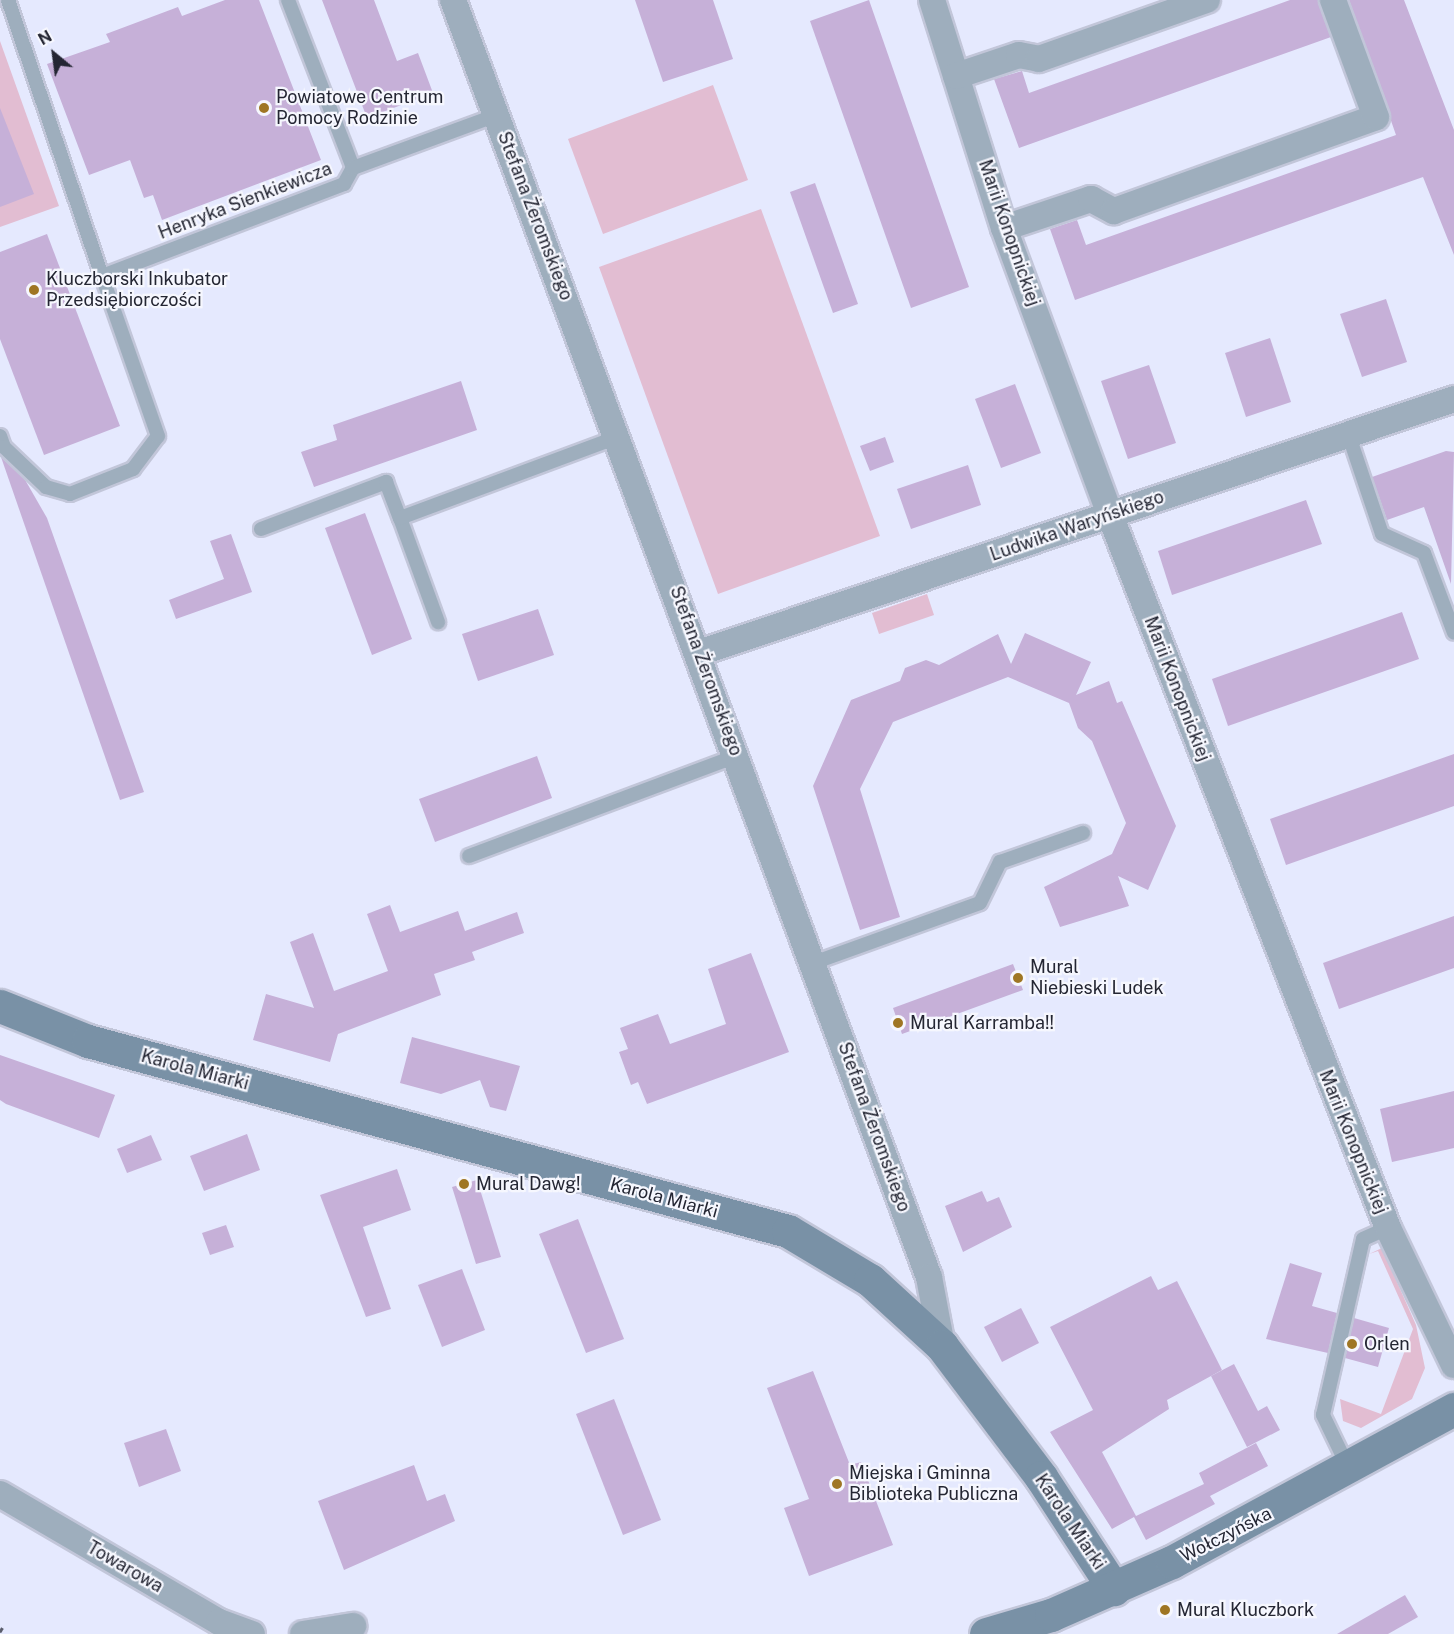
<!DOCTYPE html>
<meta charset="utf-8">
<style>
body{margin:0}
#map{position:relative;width:1454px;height:1634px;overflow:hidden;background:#e5e9fe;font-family:"Public Sans",sans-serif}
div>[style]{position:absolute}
.green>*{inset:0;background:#e2bdd2}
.building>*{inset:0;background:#c6b0d8}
.roads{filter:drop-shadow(2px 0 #c2c6d9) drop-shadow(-2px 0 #c2c6d9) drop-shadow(0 2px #c2c6d9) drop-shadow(0 -2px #c2c6d9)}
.lane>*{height:14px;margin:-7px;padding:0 7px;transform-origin:7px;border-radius:7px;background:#9eaebd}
.street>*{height:26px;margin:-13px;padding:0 13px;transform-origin:13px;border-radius:13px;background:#9eaebd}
.secondary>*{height:33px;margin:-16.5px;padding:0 16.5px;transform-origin:16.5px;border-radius:16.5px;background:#7991a6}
.rail>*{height:4.5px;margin-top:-2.25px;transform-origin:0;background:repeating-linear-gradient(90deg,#5a5d6c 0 3px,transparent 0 9px)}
.dots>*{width:16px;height:16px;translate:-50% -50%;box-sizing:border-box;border:3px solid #f6f7fe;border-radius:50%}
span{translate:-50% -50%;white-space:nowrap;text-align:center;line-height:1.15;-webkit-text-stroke:4.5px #f6f7fe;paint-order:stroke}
.poi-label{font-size:18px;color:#242633}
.left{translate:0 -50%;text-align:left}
.street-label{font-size:18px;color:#242633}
.north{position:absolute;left:24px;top:24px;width:60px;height:60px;-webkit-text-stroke:4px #f6f7fe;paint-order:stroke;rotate:331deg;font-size:16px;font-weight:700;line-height:24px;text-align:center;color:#242633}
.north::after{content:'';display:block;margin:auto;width:21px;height:27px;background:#242633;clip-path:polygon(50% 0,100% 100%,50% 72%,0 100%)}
</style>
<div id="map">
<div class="green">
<i style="clip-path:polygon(0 41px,59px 206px,0 227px)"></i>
<i style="clip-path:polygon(713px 85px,748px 180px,603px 234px,568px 139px)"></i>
<i style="clip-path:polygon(761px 209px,880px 536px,718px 594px,599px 267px)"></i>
<i style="clip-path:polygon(927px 594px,934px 615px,879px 634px,872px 613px)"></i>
<i style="clip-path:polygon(1382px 1248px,1416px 1325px,1425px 1368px,1412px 1399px,1361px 1428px,1343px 1421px,1340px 1399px,1381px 1414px,1413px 1329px,1378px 1251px,1369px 1254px)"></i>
</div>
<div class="building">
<i style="clip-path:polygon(225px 0,259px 0,321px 160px,162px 220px,153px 195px,144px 198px,130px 160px,89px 175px,47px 64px,110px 42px,106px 34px,178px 7px,182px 16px)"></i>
<i style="clip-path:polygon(322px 0,374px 0,397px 61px,418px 53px,433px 93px,367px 118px)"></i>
<i style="clip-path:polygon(635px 0,713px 0,733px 59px,663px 82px)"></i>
<i style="clip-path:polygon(869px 0,969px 287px,911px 308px,810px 21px)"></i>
<i style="clip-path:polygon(1290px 0,1318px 0,1331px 37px,1019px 148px,994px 79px,1022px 71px,1029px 93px)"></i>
<i style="clip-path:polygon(1349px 0,1404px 0,1454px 130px,1454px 255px,1423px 177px,1075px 300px,1050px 229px,1077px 220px,1086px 245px,1396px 135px)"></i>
<i style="clip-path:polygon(0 108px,34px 194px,0 207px)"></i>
<i style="clip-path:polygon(815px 183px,858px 304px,833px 313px,790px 192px)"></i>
<i style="clip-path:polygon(47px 234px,120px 426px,44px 455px,0 339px,0 252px)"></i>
<i style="clip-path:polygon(1386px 299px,1407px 362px,1362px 377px,1340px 314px)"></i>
<i style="clip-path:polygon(1270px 338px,1291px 402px,1246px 417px,1225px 353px)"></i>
<i style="clip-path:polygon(1149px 365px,1176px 443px,1128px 459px,1101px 381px)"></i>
<i style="clip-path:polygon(461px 381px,477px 430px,314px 487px,301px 452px,337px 440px,333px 425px)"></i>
<i style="clip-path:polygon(1015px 384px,1041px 453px,1001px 468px,975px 399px)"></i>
<i style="clip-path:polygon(885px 437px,894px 462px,870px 471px,860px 446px)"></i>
<i style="clip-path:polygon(1446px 451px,1454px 452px,1451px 584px,1424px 507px,1387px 520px,1372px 477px)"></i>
<i style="clip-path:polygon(1px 457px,24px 478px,47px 518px,144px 792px,120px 800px)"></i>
<i style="clip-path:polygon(968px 465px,981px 505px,911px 529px,897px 489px)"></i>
<i style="clip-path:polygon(1306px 500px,1322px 544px,1172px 595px,1158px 551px)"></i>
<i style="clip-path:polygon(365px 513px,412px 639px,372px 655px,325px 528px)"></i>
<i style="clip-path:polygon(231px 534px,252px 592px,176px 619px,169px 600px,224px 579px,210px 541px)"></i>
<i style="clip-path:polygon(538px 609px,554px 655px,478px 681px,462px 634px)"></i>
<i style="clip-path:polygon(1402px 612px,1419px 659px,1228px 726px,1212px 679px)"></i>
<i style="clip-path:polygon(1025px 633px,1091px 662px,1076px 695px,1109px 681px,1117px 703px,1122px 701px,1176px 826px,1148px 890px,1118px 876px,1129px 906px,1060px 927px,1044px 887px,1112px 854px,1126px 823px,1092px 741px,1078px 728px,1069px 703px,1008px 677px,893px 722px,860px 789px,900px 917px,860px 930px,813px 786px,851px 700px,900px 681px,905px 668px,926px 660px,939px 665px,998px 634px,1011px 664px)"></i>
<i style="clip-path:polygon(1454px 754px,1454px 806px,1286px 865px,1270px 819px)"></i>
<i style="clip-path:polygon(537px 756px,552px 798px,435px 842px,419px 799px)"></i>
<i style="clip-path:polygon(390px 905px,400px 932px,458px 911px,465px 931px,517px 912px,524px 933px,472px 952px,475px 960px,434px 974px,441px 995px,338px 1034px,330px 1062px,253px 1040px,266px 994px,314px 1008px,290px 942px,313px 933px,334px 991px,388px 971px,367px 914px)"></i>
<i style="clip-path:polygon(1454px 916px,1454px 968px,1339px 1009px,1323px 963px)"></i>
<i style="clip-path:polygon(751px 953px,789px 1052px,647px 1104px,638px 1082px,631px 1085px,619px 1052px,628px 1049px,620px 1028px,658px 1014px,670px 1044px,726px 1024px,708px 969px)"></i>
<i style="clip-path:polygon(1013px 964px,1023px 990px,902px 1034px,893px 1008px)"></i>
<i style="clip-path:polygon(412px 1037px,520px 1066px,506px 1111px,490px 1107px,480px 1080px,441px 1094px,400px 1083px)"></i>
<i style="clip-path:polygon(0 1055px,115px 1095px,99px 1138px,6px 1104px,0 1100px)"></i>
<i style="clip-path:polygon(1454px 1091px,1454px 1148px,1392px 1162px,1380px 1109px)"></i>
<i style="clip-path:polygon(247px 1134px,260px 1170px,204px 1191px,190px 1156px)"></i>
<i style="clip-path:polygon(151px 1135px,162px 1160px,127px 1173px,117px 1149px)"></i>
<i style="clip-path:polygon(397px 1169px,411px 1210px,363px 1227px,391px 1309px,366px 1317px,320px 1195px)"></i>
<i style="clip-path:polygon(477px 1180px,501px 1257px,476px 1264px,452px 1187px)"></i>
<i style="clip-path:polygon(982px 1191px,987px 1202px,999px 1197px,1012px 1227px,963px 1252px,945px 1206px)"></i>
<i style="clip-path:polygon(578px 1219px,624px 1339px,586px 1353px,539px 1234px)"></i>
<i style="clip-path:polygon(226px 1225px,234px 1247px,210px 1255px,202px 1233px)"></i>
<i style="clip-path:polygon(1290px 1263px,1322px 1273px,1312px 1306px,1337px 1313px,1328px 1353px,1266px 1339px)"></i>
<i style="clip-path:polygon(462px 1269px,485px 1330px,442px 1347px,418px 1285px)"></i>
<i style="clip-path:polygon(1151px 1276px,1158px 1290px,1177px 1281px,1222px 1370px,1167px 1400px,1169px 1409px,1102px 1452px,1136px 1516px,1204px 1484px,1199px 1473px,1256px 1443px,1268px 1466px,1210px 1496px,1215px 1504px,1146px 1540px,1134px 1517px,1112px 1529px,1050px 1432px,1093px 1410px,1050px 1327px)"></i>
<i style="clip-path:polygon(1021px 1308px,1039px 1343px,1002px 1362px,984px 1327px)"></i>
<i style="clip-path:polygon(1354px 1318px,1389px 1328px,1378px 1367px,1345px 1358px)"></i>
<i style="clip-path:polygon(1234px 1364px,1258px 1411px,1267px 1406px,1280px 1430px,1247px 1447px,1211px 1376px)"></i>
<i style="clip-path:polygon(813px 1371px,850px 1465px,861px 1462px,893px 1545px,809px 1576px,784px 1508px,809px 1499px,767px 1388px)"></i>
<i style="clip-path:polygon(614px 1399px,661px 1520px,623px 1535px,576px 1414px)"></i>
<i style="clip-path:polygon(166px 1429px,181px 1471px,139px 1487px,124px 1443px)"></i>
<i style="clip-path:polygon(414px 1465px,427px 1501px,445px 1494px,455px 1521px,344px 1570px,318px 1501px)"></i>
<i style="clip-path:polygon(1405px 1595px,1418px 1617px,1388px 1634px,1337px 1634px)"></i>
</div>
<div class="roads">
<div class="lane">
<i style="left:8px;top:0;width:292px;rotate:71.2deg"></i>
<i style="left:288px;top:0;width:180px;rotate:68.8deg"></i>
<i style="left:0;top:436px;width:12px;rotate:70deg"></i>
<i style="left:4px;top:447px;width:58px;rotate:43.6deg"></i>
<i style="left:46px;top:487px;width:25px;rotate:16deg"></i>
<i style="left:70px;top:494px;width:68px;rotate:-21.6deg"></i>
<i style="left:133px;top:469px;width:41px;rotate:-52.9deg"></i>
<i style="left:158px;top:436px;width:170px;rotate:-109.3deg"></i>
<i style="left:102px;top:276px;width:259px;rotate:-20.8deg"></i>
<i style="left:344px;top:184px;width:18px;rotate:-61deg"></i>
<i style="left:353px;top:168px;width:153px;rotate:-20.2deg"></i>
<i style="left:1349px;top:436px;width:103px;rotate:71.4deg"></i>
<i style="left:1382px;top:534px;width:46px;rotate:24.3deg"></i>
<i style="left:1424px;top:553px;width:85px;rotate:69.4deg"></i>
<i style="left:400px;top:518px;width:111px;rotate:69.9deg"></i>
<i style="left:261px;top:529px;width:134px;rotate:-20.6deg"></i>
<i style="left:386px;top:482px;width:39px;rotate:69deg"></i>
<i style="left:400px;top:518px;width:233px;rotate:-20.4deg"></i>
<i style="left:469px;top:856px;width:286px;rotate:-20.5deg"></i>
<i style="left:813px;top:963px;width:177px;rotate:-19.8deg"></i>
<i style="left:980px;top:903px;width:46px;rotate:-64deg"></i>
<i style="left:1000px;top:862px;width:88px;rotate:-19.3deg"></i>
<i style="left:1348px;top:1467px;width:58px;rotate:-115.7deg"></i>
<i style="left:1323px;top:1415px;width:180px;rotate:-77.2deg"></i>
<i style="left:1363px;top:1239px;width:27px;rotate:-24deg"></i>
</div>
<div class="street">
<i style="left:453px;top:0;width:1363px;rotate:69.56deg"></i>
<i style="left:929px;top:1277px;width:70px;rotate:79.3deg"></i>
<i style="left:932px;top:0;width:239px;rotate:72.5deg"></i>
<i style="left:1004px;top:228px;width:306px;rotate:69.7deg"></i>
<i style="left:1110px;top:515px;width:765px;rotate:68.7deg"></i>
<i style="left:1388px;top:1228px;width:152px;rotate:64.3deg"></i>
<i style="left:956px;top:76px;width:66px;rotate:-18.4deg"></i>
<i style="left:1019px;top:55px;width:20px;rotate:11deg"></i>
<i style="left:1039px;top:59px;width:178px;rotate:-19.4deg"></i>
<i style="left:1004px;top:228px;width:92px;rotate:-18.4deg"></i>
<i style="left:1091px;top:199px;width:26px;rotate:28deg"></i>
<i style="left:1114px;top:211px;width:278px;rotate:-19.7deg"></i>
<i style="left:1376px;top:117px;width:125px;rotate:-110.2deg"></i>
<i style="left:699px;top:653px;width:797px;rotate:-18.59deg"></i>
<i style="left:0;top:1494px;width:254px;rotate:30.3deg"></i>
<i style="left:219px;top:1622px;width:35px;rotate:20deg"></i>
<i style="left:303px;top:1634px;width:51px;rotate:-9.1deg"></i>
</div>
<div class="secondary">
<i style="left:0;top:1006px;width:95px;rotate:21.7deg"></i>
<i style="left:88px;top:1041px;width:725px;rotate:15.19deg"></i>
<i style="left:788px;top:1231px;width:96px;rotate:30.9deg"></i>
<i style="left:870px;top:1280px;width:98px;rotate:42.5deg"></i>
<i style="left:942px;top:1346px;width:164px;rotate:52.9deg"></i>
<i style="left:1041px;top:1477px;width:134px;rotate:56.9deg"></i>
<i style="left:986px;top:1634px;width:68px;rotate:-16.3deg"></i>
<i style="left:1051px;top:1615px;width:132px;rotate:-23.7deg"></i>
<i style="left:1172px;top:1562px;width:321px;rotate:-28.5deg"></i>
</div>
</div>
<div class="rail">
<i style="left:0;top:1629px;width:9px;rotate:32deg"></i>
</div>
<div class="dots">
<i style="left:264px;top:108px;background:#9f7624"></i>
<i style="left:34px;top:290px;background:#9f7624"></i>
<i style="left:1018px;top:978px;background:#9f7624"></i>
<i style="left:898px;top:1023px;background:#9f7624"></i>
<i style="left:464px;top:1184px;background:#9f7624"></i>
<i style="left:1352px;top:1344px;background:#9f7624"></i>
<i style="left:837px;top:1484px;background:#9f7624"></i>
<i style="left:1165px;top:1610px;background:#9f7624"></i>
</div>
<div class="poi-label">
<span class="left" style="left:276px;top:108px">Powiatowe Centrum<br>Pomocy Rodzinie</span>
<span class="left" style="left:46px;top:290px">Kluczborski Inkubator<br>Przedsiębiorczości</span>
<span class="left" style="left:1030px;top:978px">Mural<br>Niebieski Ludek</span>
<span class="left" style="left:910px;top:1023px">Mural Karramba!!</span>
<span class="left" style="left:476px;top:1184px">Mural Dawg!</span>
<span class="left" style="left:1364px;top:1344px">Orlen</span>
<span class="left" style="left:849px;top:1484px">Miejska i Gminna<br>Biblioteka Publiczna</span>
<span class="left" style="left:1177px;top:1610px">Mural Kluczbork</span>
</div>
<div class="street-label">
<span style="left:245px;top:201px;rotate:-21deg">Henryka Sienkiewicza</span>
<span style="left:535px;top:216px;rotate:69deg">Stefana Żeromskiego</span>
<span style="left:1009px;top:233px;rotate:71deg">Marii Konopnickiej</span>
<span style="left:1077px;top:526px;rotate:-19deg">Ludwika Waryńskiego</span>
<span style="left:706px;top:671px;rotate:70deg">Stefana Żeromskiego</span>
<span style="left:1177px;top:689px;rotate:69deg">Marii Konopnickiej</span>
<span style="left:195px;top:1070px;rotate:15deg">Karola Miarki</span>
<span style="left:874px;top:1127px;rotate:70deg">Stefana Żeromskiego</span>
<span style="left:1353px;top:1142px;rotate:68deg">Marii Konopnickiej</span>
<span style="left:664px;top:1198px;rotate:15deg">Karola Miarki</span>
<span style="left:1070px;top:1522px;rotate:56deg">Karola Miarki</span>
<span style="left:1226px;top:1535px;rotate:-27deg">Wołczyńska</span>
<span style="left:125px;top:1567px;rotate:30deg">Towarowa</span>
</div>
<div class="north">N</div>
</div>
